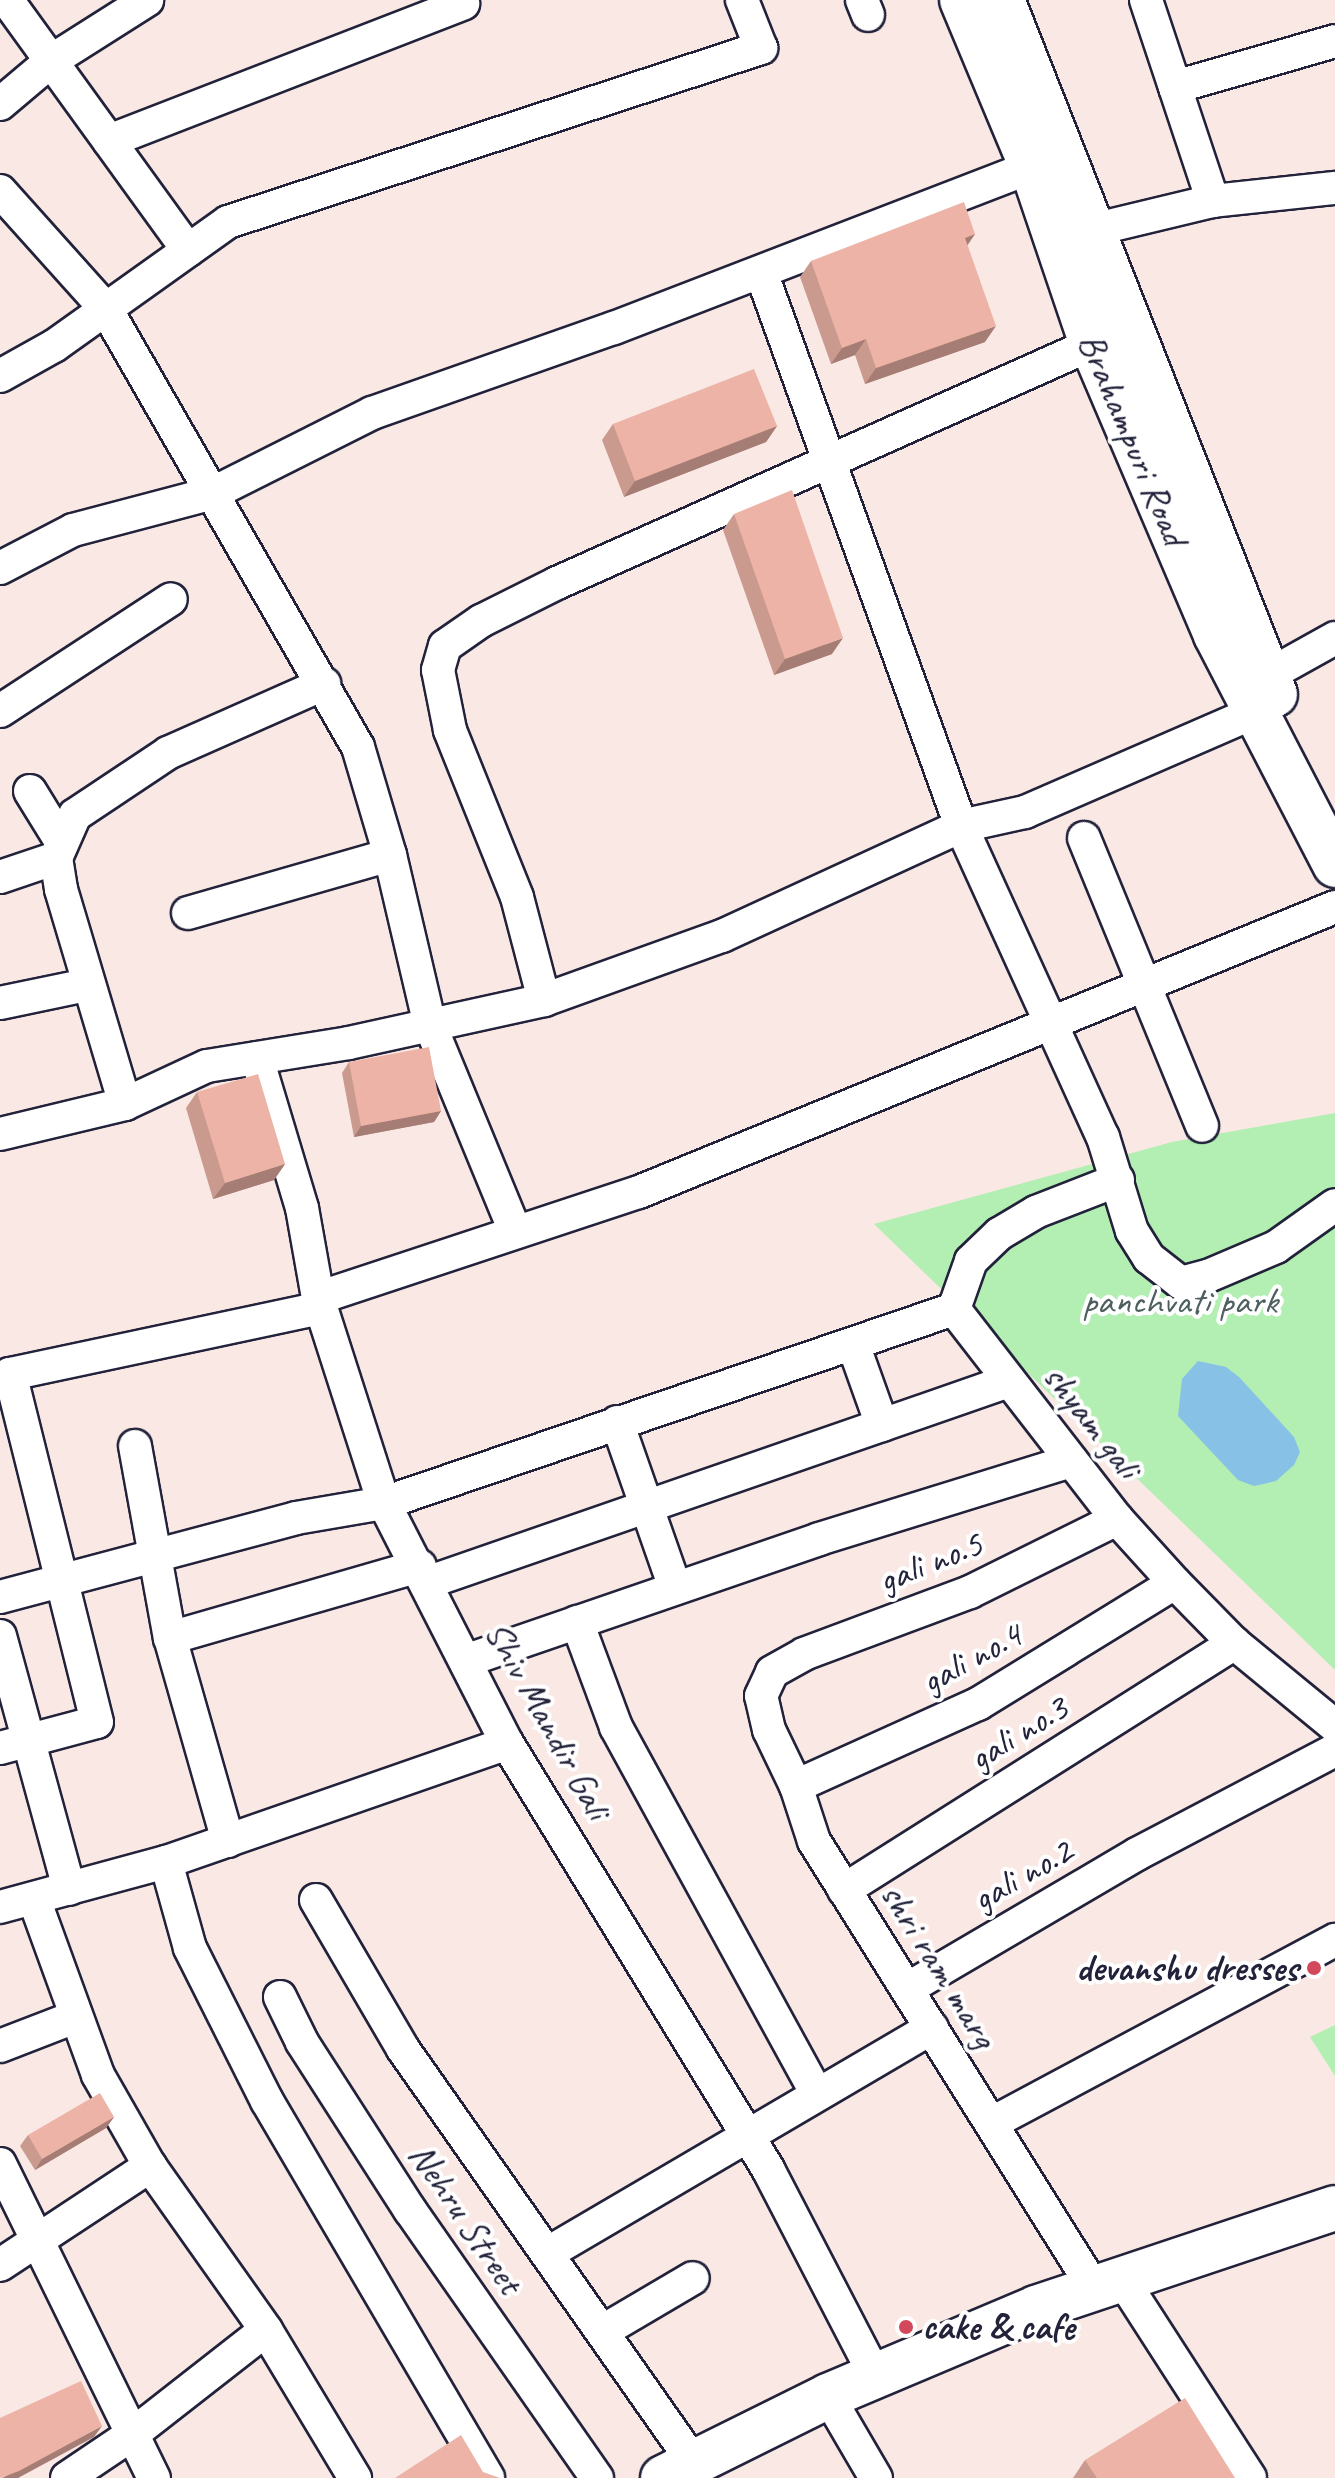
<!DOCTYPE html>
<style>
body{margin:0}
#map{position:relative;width:1335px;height:2478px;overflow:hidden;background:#f9e8e4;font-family:Caveat,sans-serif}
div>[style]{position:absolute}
.green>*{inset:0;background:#b3eeb2}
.water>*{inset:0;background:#87c1e6}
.roads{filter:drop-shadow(2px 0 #22223b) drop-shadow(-2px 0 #22223b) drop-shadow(0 2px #22223b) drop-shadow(0 -2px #22223b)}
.street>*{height:32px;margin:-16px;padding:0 16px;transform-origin:16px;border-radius:16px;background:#fff}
.secondary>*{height:44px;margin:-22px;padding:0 22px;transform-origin:22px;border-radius:22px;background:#fff}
.wall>*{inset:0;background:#cb9a8f}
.shaded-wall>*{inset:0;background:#a57d74}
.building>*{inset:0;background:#ecb3a6}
.dots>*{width:22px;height:22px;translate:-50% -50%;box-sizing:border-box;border:4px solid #fff;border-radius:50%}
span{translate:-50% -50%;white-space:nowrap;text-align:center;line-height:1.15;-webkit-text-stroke:8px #fff;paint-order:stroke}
.street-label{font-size:38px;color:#22223b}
.park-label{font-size:38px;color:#4e5f5f}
.poi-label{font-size:38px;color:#22223b;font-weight:700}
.right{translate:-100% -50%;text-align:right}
.left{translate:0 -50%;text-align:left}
</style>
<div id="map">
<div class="green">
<i style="clip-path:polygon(1335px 1113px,1335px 1670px,874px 1224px,1172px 1142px)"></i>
<i style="clip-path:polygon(1335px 2025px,1335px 2076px,1310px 2037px)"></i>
</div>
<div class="water">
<i style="clip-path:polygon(1198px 1361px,1226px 1367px,1239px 1377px,1294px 1437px,1300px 1452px,1294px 1465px,1276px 1481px,1254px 1486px,1238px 1480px,1178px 1416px,1182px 1379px)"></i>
</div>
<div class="roads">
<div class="street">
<i style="left:7px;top:0;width:309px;rotate:54.1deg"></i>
<i style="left:862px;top:0;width:16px;rotate:68deg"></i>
<i style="left:1146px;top:0;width:212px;rotate:71.6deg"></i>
<i style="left:1175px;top:87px;width:166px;rotate:-16deg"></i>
<i style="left:0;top:104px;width:67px;rotate:-40.1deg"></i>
<i style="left:51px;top:61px;width:114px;rotate:-32.4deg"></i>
<i style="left:109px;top:141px;width:380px;rotate:-21.2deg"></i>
<i style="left:0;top:191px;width:159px;rotate:48.1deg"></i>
<i style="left:106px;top:309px;width:505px;rotate:60.09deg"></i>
<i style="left:358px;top:747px;width:113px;rotate:73.5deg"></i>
<i style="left:390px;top:855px;width:175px;rotate:76.8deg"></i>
<i style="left:430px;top:1025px;width:223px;rotate:67.6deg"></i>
<i style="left:1092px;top:230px;width:124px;rotate:-13.5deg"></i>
<i style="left:1213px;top:201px;width:123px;rotate:-6.1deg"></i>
<i style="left:761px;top:272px;width:589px;rotate:70.15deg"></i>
<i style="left:961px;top:826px;width:342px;rotate:65.5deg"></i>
<i style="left:1103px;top:1137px;width:98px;rotate:72.9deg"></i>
<i style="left:1132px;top:1231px;width:32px;rotate:58deg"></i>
<i style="left:1149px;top:1258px;width:41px;rotate:38deg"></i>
<i style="left:1181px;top:1283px;width:28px;rotate:-15deg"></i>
<i style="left:1208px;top:1276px;width:74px;rotate:-23.1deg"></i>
<i style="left:1276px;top:1247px;width:72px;rotate:-35.4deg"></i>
<i style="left:0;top:376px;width:62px;rotate:-29.1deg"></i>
<i style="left:54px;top:346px;width:214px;rotate:-35.5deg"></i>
<i style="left:228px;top:222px;width:561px;rotate:-18.08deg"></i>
<i style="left:761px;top:48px;width:52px;rotate:-111.6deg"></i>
<i style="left:0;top:568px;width:82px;rotate:-27.5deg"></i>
<i style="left:73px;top:530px;width:145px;rotate:-14.8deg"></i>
<i style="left:213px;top:493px;width:178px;rotate:-26.7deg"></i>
<i style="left:372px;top:413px;width:256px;rotate:-19.4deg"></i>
<i style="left:614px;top:328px;width:448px;rotate:-21.1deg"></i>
<i style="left:1267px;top:676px;width:78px;rotate:-29.2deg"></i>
<i style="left:0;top:711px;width:204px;rotate:-33.2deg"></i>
<i style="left:30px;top:791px;width:61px;rotate:58.4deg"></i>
<i style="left:1084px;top:838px;width:311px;rotate:67.7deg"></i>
<i style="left:0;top:877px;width:59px;rotate:-18.7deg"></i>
<i style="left:188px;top:913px;width:210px;rotate:-16deg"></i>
<i style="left:544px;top:1000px;width:106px;rotate:-104.7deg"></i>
<i style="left:517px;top:897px;width:180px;rotate:-111.9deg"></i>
<i style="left:450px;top:730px;width:61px;rotate:-101.3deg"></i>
<i style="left:438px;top:670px;width:25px;rotate:-74deg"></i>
<i style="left:445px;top:646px;width:44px;rotate:-34.8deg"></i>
<i style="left:481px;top:621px;width:85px;rotate:-26.6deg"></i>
<i style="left:557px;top:583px;width:586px;rotate:-24.07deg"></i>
<i style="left:0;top:1003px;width:89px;rotate:-11.7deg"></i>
<i style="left:257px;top:1058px;width:157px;rotate:73.3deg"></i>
<i style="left:302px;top:1208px;width:91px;rotate:79.9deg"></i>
<i style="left:318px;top:1298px;width:215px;rotate:72.2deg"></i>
<i style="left:384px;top:1503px;width:270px;rotate:62.9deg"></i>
<i style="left:507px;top:1743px;width:500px;rotate:58.5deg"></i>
<i style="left:768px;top:2169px;width:232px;rotate:62.6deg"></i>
<i style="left:125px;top:1104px;width:224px;rotate:-106.6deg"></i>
<i style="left:61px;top:889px;width:31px;rotate:-99deg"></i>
<i style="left:56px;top:858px;width:47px;rotate:-66.2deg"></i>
<i style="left:75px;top:815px;width:112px;rotate:-33.7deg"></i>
<i style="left:168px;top:753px;width:171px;rotate:-23.9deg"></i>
<i style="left:0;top:1134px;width:129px;rotate:-13.5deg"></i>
<i style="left:125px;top:1104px;width:90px;rotate:-24.9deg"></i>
<i style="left:207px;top:1066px;width:144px;rotate:-9.2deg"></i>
<i style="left:349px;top:1043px;width:200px;rotate:-12.4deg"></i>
<i style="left:544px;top:1000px;width:189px;rotate:-19.8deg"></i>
<i style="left:722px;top:936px;width:263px;rotate:-24.7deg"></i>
<i style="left:961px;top:826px;width:66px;rotate:-12.3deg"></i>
<i style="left:1025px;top:812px;width:249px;rotate:-23.5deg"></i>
<i style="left:1118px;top:1180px;width:88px;rotate:158.7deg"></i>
<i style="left:1036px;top:1212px;width:43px;rotate:149.3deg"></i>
<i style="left:999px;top:1234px;width:39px;rotate:136deg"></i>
<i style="left:971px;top:1261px;width:51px;rotate:109.5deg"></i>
<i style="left:954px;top:1309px;width:266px;rotate:52.2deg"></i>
<i style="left:1117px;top:1519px;width:86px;rotate:47.8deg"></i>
<i style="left:1175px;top:1583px;width:84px;rotate:45.5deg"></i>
<i style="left:1234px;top:1643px;width:131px;rotate:39.4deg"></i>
<i style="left:318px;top:1298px;width:338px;rotate:-18.3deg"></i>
<i style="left:639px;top:1192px;width:752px;rotate:-22.27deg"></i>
<i style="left:853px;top:1344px;width:86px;rotate:70.3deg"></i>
<i style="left:617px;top:1422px;width:176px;rotate:70.7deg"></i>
<i style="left:135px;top:1446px;width:195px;rotate:79.7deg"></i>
<i style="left:429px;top:1582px;width:614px;rotate:-19.11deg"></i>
<i style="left:0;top:1597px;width:306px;rotate:-14.9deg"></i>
<i style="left:296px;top:1518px;width:89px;rotate:-9.7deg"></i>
<i style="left:384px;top:1503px;width:602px;rotate:-18.8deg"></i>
<i style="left:577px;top:1622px;width:112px;rotate:69.6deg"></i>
<i style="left:616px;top:1727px;width:418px;rotate:61.3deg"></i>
<i style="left:0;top:1636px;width:262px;rotate:74.7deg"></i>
<i style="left:468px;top:1660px;width:371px;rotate:-19deg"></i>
<i style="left:819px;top:1539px;width:264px;rotate:-17.2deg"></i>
<i style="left:0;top:1748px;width:100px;rotate:-15deg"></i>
<i style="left:97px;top:1722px;width:359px;rotate:-104deg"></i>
<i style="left:10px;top:1374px;width:318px;rotate:-12deg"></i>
<i style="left:796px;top:1786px;width:200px;rotate:-24.3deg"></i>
<i style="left:978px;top:1704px;width:231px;rotate:-31.6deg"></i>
<i style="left:228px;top:1841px;width:211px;rotate:-105.9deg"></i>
<i style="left:170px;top:1638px;width:260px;rotate:-16.1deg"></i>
<i style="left:166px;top:1862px;width:89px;rotate:74.4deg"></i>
<i style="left:190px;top:1948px;width:171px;rotate:63.3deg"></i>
<i style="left:267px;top:2101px;width:437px;rotate:59.6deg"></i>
<i style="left:844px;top:1890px;width:462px;rotate:-32.3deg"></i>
<i style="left:34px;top:1899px;width:187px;rotate:70deg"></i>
<i style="left:98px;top:2075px;width:105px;rotate:60.3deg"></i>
<i style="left:150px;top:2166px;width:201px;rotate:54.7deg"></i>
<i style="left:266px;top:2330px;width:173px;rotate:59deg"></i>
<i style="left:316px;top:1900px;width:173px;rotate:59.7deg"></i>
<i style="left:403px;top:2049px;width:506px;rotate:54.9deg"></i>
<i style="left:0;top:1907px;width:172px;rotate:-15.2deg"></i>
<i style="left:166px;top:1862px;width:361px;rotate:-19.2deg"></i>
<i style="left:907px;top:1989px;width:267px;rotate:-30.4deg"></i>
<i style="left:1137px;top:1854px;width:224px;rotate:-27.7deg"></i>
<i style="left:280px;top:1997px;width:50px;rotate:63.9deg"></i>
<i style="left:302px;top:2042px;width:200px;rotate:57.3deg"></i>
<i style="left:410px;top:2210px;width:327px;rotate:55.1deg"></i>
<i style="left:0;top:2046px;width:80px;rotate:-21.1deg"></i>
<i style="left:992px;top:2123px;width:389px;rotate:-28.1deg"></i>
<i style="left:0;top:2164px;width:350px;rotate:63.9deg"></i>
<i style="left:548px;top:2253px;width:445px;rotate:-30.4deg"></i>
<i style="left:0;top:2265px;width:180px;rotate:-33.4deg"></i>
<i style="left:1120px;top:2276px;width:240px;rotate:57.2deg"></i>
<i style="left:1092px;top:2285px;width:524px;rotate:-122.05deg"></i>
<i style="left:814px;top:1841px;width:58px;rotate:-108.1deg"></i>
<i style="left:796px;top:1786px;width:62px;rotate:-115.7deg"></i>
<i style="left:769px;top:1730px;width:35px;rotate:-103deg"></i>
<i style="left:761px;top:1696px;width:26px;rotate:-65deg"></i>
<i style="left:772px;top:1672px;width:37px;rotate:-29deg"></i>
<i style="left:804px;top:1654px;width:177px;rotate:-20.5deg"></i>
<i style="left:970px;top:1592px;width:164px;rotate:-26.4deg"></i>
<i style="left:603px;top:2331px;width:104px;rotate:-30.5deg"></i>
<i style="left:828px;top:2396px;width:95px;rotate:59.7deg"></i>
<i style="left:67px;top:2478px;width:81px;rotate:-33.9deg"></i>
<i style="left:134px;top:2433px;width:167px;rotate:-38deg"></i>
</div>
<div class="secondary">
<i style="left:962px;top:0;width:181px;rotate:67.3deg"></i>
<i style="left:1032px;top:167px;width:187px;rotate:71.3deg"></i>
<i style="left:1092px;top:344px;width:316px;rotate:66.9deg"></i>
<i style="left:1216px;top:635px;width:259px;rotate:62.6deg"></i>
<i style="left:1002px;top:0;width:746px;rotate:68.53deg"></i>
<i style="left:663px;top:2478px;width:184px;rotate:-26.4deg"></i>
<i style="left:828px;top:2396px;width:226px;rotate:-22.9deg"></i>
<i style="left:1036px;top:2308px;width:315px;rotate:-18.5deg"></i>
</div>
</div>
<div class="wall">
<i style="clip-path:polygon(975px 234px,967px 246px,985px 342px,865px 384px,855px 355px,831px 364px,800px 277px,811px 261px)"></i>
<i style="clip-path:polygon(613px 424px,777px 426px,766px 442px,624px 497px,602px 440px)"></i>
<i style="clip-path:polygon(734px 514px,832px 654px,774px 675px,723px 530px)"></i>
<i style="clip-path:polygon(349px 1062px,441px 1111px,434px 1122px,354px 1137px,342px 1073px)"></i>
<i style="clip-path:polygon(197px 1092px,285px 1164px,274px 1180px,213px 1199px,186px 1108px)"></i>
<i style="clip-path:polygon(114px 2117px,106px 2128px,35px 2170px,20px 2146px,28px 2135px)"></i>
<i style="clip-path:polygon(1085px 2460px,1235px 2478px,1073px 2478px)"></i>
</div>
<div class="shaded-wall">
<i style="clip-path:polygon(975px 234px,964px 250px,965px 238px)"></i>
<i style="clip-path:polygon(996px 326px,985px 342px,865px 384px,876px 368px)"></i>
<i style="clip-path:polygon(866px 339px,855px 355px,831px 364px,842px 348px)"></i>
<i style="clip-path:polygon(777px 426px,766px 442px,624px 497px,635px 481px)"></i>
<i style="clip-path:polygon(843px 638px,832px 654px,774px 675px,785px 659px)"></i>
<i style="clip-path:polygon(441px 1111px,434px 1122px,354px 1137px,361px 1126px)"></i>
<i style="clip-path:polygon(285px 1164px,274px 1180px,213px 1199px,225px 1183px)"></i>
<i style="clip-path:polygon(114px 2117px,106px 2128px,35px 2170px,42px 2159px)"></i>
<i style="clip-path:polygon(102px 2426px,94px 2437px,18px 2478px,2px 2478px)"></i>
</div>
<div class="building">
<i style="clip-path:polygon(964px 202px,975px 234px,965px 238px,996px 326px,876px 368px,866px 339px,842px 348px,811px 261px)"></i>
<i style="clip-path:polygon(754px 369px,777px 426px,635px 481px,613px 424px)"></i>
<i style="clip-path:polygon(792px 490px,843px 638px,785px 659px,734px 514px)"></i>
<i style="clip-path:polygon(429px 1047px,441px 1111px,361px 1126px,349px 1062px)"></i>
<i style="clip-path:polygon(258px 1074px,285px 1164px,225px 1183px,197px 1092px)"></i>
<i style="clip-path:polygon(100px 2093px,114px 2117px,42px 2159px,28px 2135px)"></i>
<i style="clip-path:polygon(81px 2381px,102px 2426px,19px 2471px,0 2478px,0 2418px)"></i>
<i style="clip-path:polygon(1185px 2398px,1235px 2478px,1097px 2478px,1085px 2460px)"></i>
<i style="clip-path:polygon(461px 2435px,483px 2472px,500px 2478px,395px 2478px)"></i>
</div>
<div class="dots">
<i style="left:1314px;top:1968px;background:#d1495b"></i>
<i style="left:906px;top:2327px;background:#d1495b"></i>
</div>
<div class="street-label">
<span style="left:1133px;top:439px;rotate:67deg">Brahampuri Road</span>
<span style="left:1092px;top:1421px;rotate:52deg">shyam gali</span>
<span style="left:930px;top:1562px;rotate:-22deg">gali no.5</span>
<span style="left:971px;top:1658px;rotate:-29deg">gali no.4</span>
<span style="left:548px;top:1720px;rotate:61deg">Shiv Mandir Gali</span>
<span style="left:1018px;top:1733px;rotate:-32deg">gali no.3</span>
<span style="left:1022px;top:1875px;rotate:-30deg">gali no.2</span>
<span style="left:939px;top:1965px;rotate:58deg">shri ram marg</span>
<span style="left:466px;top:2218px;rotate:56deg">Nehru Street</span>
</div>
<div class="park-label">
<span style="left:1180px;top:1301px">panchvati park</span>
</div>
<div class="poi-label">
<span class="right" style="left:1298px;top:1968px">devanshu dresses</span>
<span class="left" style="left:922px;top:2327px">cake &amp; cafe</span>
</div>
</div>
